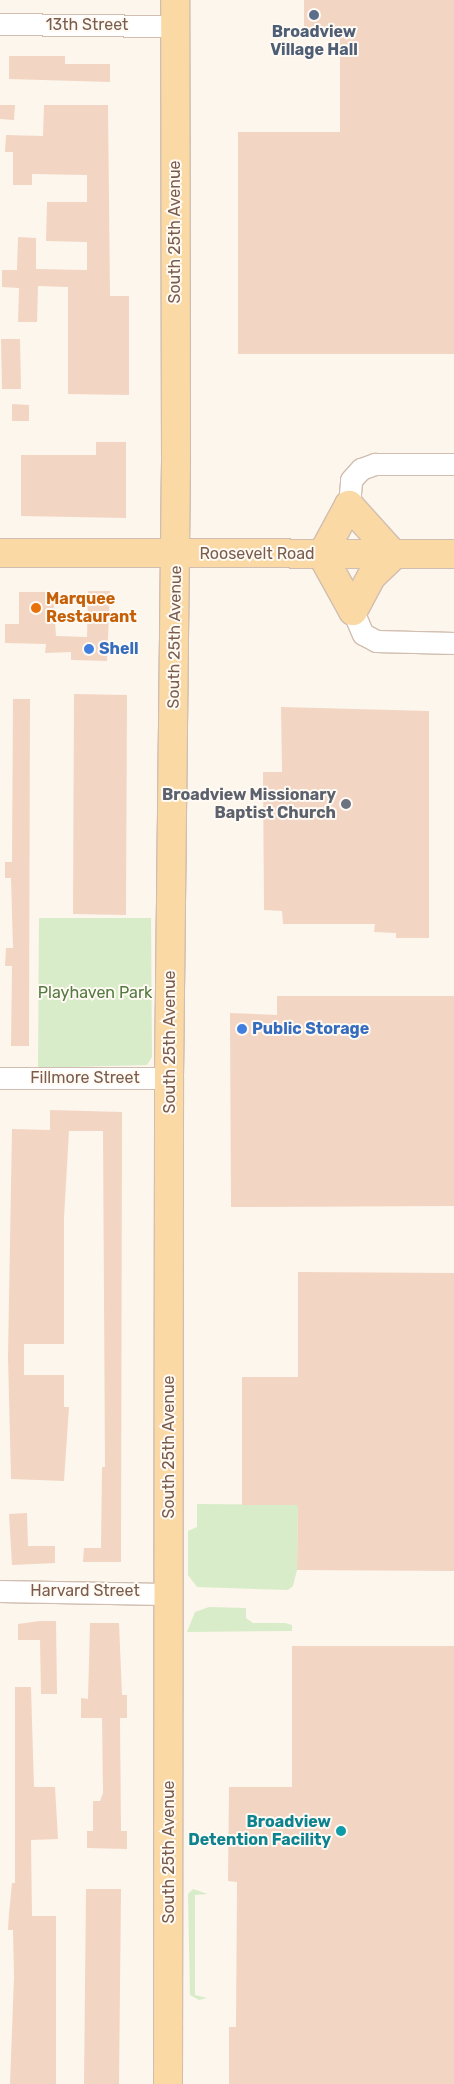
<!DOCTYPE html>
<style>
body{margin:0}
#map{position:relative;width:454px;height:2084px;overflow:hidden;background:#fdf6ec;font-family:Rubik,sans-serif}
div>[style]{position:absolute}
.green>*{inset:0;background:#d8ecc9}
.building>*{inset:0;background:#f3d5c3}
.roads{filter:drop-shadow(1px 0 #d1beb0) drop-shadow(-1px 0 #d1beb0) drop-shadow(0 1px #d1beb0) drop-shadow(0 -1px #d1beb0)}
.minor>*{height:21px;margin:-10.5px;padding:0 10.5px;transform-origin:10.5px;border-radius:10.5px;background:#fff}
.major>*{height:28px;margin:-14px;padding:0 14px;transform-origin:14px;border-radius:14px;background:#fbd9a5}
.dots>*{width:14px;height:14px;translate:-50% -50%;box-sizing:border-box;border:2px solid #fffaf3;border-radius:50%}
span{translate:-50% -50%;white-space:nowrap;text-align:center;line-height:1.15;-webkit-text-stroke:4px #fffaf3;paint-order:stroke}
.street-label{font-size:16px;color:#7a5c4d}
.service-label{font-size:16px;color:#4e5e75;font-weight:700}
.food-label{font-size:16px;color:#c56008;font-weight:700}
.left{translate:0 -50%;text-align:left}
.shop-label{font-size:16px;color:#366cbe;font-weight:700}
.worship-label{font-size:16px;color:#5b616d;font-weight:700}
.right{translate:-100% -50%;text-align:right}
.park-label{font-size:16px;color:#537a41}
.culture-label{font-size:16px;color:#0d838f;font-weight:700}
</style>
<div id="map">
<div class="green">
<i style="clip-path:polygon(39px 918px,151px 918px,152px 1057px,147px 1065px,38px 1068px)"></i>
<i style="clip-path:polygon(197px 1504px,298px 1505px,297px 1570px,293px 1586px,288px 1590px,197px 1587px,188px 1575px,188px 1531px,197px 1527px)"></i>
<i style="clip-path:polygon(209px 1607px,246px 1608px,246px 1618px,253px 1623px,285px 1623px,292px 1625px,292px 1631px,187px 1632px,195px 1612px)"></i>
<i style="clip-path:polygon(193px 1889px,208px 1894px,195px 1895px,195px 1995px,207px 1998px,199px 2000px,190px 1995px,188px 1894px)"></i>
</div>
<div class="building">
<i style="clip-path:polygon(304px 0,454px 0,454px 354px,238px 354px,238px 132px,340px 132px,340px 29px,304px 29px)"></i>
<i style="clip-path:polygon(9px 56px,65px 56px,65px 64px,110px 64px,110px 82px,9px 79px)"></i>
<i style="clip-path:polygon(0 105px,15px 105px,14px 120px,0 119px)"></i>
<i style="clip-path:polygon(44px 105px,108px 105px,110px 296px,129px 296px,129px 395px,68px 394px,68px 287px,38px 286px,37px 322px,18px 322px,19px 288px,2px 287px,2px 270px,17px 270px,18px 237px,36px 238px,36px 269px,87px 270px,87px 242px,46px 241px,47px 202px,87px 202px,87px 175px,32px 174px,32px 185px,13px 185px,13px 152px,5px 152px,6px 135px,43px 136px)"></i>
<i style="clip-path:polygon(1px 339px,20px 339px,21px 389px,2px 389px)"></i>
<i style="clip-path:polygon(12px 404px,29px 405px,29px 421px,12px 421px)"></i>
<i style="clip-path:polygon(96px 442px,126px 442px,126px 518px,21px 516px,21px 455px,96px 455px)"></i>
<i style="clip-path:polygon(88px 591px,110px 591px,107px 661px,71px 660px,71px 652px,45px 653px,46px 644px,5px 643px,5px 624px,19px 624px,19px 592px,53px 592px,56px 636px,87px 637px)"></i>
<i style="clip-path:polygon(74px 694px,127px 695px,126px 915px,73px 914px)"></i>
<i style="clip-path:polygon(13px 699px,30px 699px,29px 1046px,11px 1046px,12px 966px,5px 966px,6px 948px,13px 948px,11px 878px,5px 878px,5px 862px,12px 862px)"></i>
<i style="clip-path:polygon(281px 707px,429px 711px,429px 938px,396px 938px,396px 933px,374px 932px,375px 924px,283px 924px,282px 911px,264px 910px,263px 772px,282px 772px)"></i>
<i style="clip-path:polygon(277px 996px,454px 996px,454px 1206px,231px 1207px,230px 1013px,277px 1015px)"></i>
<i style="clip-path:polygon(50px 1110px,122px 1112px,121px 1562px,83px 1562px,84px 1548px,101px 1548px,102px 1467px,105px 1467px,103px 1131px,69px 1131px,64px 1218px,64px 1344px,24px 1344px,24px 1375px,64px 1375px,64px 1407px,69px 1407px,64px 1481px,11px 1479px,8px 1356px,12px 1129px,50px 1130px)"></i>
<i style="clip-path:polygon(298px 1272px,454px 1273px,454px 1571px,297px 1570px,298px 1505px,242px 1505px,242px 1377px,298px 1377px)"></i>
<i style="clip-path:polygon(27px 1513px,28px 1546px,55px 1546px,55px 1563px,12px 1565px,9px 1514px)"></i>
<i style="clip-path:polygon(40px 1621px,56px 1621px,57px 1694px,41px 1694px,40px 1640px,18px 1640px,18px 1624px)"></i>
<i style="clip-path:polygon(90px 1623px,119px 1623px,122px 1695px,127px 1695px,127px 1718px,120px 1718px,121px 1831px,127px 1831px,127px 1849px,87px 1848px,87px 1831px,93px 1831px,93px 1801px,100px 1801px,103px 1793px,102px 1718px,81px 1718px,81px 1698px,88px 1699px)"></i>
<i style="clip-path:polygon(292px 1646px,454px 1646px,454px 2084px,229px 2084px,229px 2027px,236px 2027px,237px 1882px,228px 1881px,229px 1787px,292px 1787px)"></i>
<i style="clip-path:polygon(15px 1687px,31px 1687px,34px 1787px,55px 1787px,58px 1839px,31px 1840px,32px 1916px,56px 1916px,56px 2084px,10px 2084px,14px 1977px,13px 1930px,8px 1930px,9px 1914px,12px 1883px,15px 1883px)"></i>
<i style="clip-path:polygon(86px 1889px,121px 1889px,119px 2084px,84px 2084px)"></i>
</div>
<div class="roads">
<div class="minor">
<i style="left:0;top:24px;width:175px;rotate:0.7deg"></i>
<i style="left:349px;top:505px;width:25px;rotate:-85deg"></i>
<i style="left:351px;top:480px;width:15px;rotate:-48deg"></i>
<i style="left:361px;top:469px;width:15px;rotate:-20deg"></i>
<i style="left:375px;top:464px;width:79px"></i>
<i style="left:353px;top:611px;width:25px;rotate:67deg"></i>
<i style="left:363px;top:634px;width:15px;rotate:28deg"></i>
<i style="left:376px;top:641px;width:78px;rotate:1.5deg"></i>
<i style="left:0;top:1078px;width:169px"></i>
<i style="left:0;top:1591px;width:169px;rotate:1deg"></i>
</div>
<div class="major">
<i style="left:0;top:553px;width:454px;rotate:0.1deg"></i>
<i style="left:322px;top:555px;width:57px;rotate:-61.6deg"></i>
<i style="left:349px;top:505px;width:67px;rotate:48deg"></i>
<i style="left:322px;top:555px;width:64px;rotate:61deg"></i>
<i style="left:353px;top:611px;width:40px;rotate:-62deg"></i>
<i style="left:372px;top:576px;width:30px;rotate:-44deg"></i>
<i style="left:168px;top:2084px;width:1006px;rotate:-89.94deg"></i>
<i style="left:169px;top:1078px;width:620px;rotate:-89.35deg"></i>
<i style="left:176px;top:458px;width:458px;rotate:-90.1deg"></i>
</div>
</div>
<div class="dots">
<i style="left:314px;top:15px;background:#5c6f8a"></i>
<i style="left:36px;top:608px;background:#e8710a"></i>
<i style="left:89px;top:649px;background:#3f7fe0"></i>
<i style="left:346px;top:804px;background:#6b7280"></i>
<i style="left:242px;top:1029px;background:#3f7fe0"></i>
<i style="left:341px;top:1831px;background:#0f9aa8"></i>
</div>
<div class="street-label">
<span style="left:87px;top:25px">13th Street</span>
<span style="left:175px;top:232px;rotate:-90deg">South 25th Avenue</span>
<span style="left:257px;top:554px">Roosevelt Road</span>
<span style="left:175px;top:637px;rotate:-89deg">South 25th Avenue</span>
<span style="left:170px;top:1042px;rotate:-90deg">South 25th Avenue</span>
<span style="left:85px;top:1078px">Fillmore Street</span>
<span style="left:169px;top:1447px;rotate:-90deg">South 25th Avenue</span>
<span style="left:85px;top:1591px">Harvard Street</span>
<span style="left:169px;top:1852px;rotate:-90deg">South 25th Avenue</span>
</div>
<div class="service-label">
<span style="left:314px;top:41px">Broadview<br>Village Hall</span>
</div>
<div class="food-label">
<span class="left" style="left:46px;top:608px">Marquee<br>Restaurant</span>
</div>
<div class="shop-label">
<span class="left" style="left:99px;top:649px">Shell</span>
<span class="left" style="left:252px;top:1029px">Public Storage</span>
</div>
<div class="worship-label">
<span class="right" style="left:336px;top:804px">Broadview Missionary<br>Baptist Church</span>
</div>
<div class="park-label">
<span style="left:95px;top:993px">Playhaven Park</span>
</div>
<div class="culture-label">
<span class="right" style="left:331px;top:1831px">Broadview<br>Detention Facility</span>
</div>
</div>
